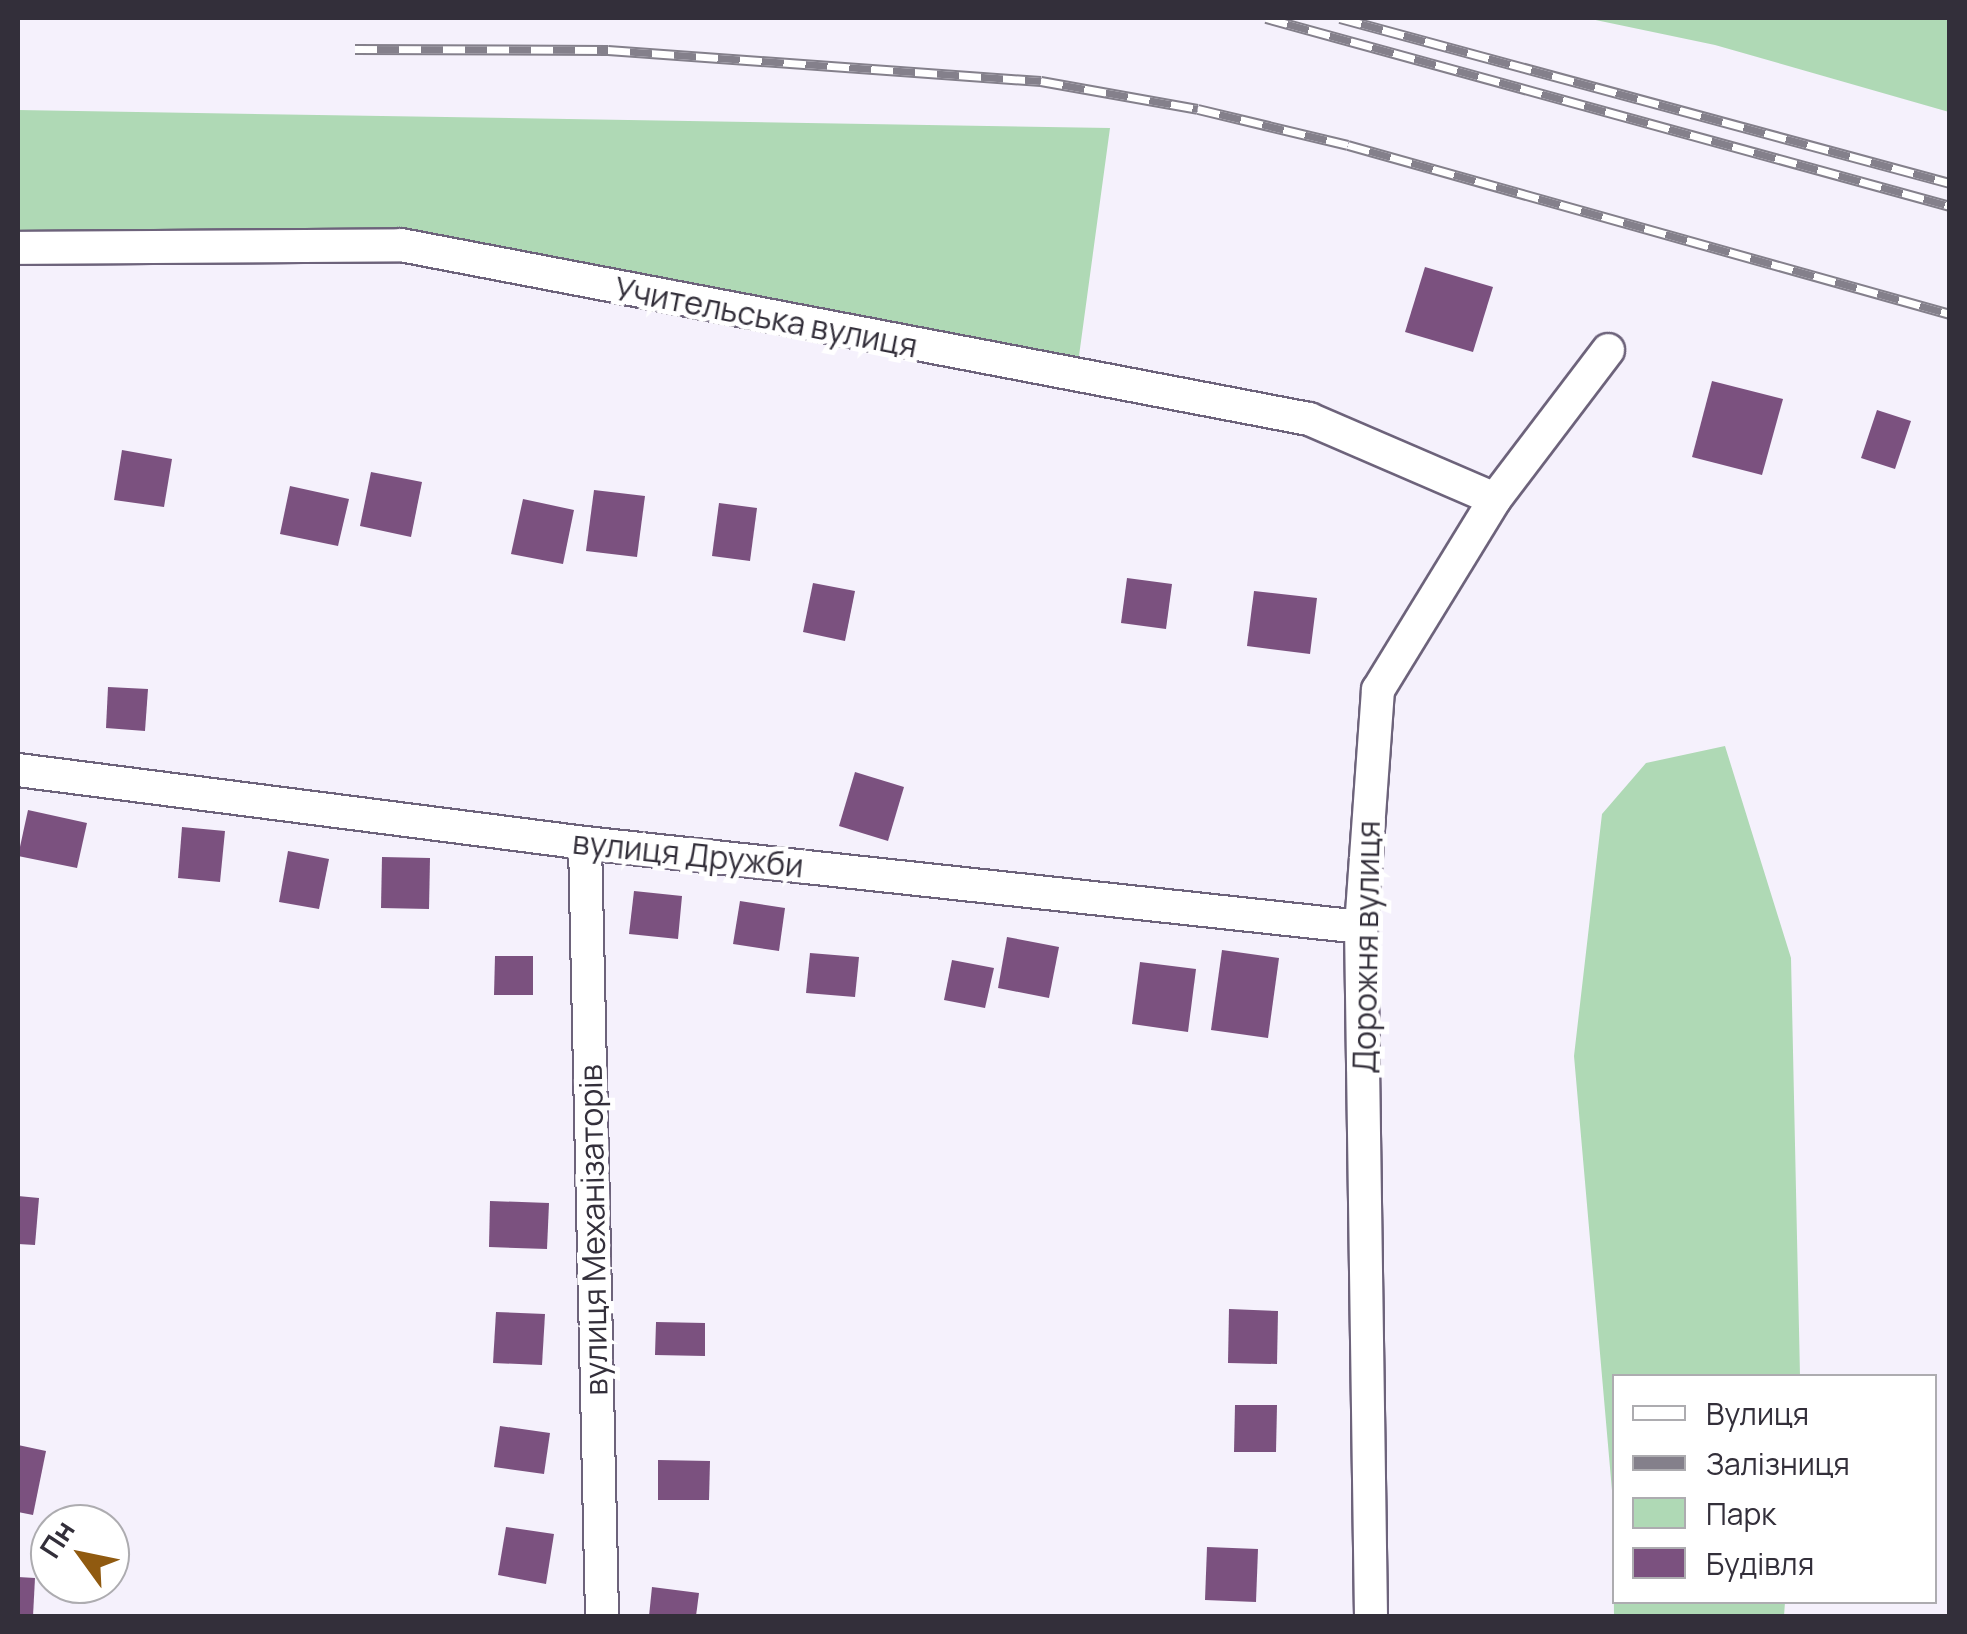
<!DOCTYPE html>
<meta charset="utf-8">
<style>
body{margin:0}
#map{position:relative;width:1967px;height:1634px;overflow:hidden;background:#f5f1fc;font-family:Manrope,sans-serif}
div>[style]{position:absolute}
.green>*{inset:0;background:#afd9b5}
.building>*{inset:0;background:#7b517f}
.roads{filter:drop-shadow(2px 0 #6d637b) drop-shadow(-2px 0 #6d637b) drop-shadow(0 2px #6d637b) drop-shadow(0 -2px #6d637b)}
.street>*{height:32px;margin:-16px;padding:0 16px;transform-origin:16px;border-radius:16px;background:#fff}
.rail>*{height:11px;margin-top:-5.5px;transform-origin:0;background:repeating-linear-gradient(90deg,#fff 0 22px,#84808b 0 44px);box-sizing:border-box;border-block:2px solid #84808b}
span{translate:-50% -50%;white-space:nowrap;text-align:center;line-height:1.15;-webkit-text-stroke:10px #fff;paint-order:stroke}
.street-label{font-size:32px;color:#332f3a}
.frame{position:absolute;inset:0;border:20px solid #332f3a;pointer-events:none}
.legend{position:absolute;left:1612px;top:1374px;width:325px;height:230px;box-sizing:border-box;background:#fff;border:2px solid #adacb0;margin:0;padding:12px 18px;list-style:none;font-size:30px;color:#332f3a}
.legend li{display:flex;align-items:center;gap:20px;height:50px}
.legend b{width:50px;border:2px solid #adacb0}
.north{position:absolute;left:30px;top:1504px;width:100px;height:100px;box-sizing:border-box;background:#fff;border:2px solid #adacb0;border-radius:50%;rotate:303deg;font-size:28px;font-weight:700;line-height:40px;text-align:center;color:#332f3a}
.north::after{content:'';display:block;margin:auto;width:35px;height:45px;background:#905a10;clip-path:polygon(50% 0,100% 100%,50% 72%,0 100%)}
</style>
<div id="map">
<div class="green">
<i style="clip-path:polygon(1586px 18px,1949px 18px,1949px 112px,1715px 45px)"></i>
<i style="clip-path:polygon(18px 110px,1110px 128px,1076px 378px,401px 245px,18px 248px)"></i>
<i style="clip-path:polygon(1725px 746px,1791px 958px,1800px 1376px,1614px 1376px,1614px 1602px,1785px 1602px,1784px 1616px,1614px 1616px,1613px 1502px,1574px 1056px,1602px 814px,1646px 763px)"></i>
</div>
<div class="building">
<i style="clip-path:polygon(1425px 267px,1493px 287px,1473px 352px,1405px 332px)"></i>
<i style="clip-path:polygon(1712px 381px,1783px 399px,1762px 475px,1692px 457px)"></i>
<i style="clip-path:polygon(1877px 410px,1911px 421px,1895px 469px,1861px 458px)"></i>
<i style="clip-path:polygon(122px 450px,172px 459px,164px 507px,114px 500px)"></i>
<i style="clip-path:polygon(371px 472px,422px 482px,411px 537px,360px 526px)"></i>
<i style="clip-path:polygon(290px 486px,349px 499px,338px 546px,280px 534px)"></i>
<i style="clip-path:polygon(594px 490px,645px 496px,637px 557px,586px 551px)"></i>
<i style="clip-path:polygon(523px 499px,574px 510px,563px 564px,511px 554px)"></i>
<i style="clip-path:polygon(719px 503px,757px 508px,750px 561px,712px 556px)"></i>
<i style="clip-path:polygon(1127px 578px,1172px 584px,1166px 629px,1121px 623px)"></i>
<i style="clip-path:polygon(813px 583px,855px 591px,845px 641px,803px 632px)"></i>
<i style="clip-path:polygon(1254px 591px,1317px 598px,1310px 654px,1247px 646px)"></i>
<i style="clip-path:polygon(108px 687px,148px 689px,145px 731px,106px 728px)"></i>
<i style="clip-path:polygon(855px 772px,904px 787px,888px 841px,839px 826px)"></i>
<i style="clip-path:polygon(28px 810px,87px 823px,77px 868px,18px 856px)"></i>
<i style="clip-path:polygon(182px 827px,225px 831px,220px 882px,178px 878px)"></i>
<i style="clip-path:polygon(288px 851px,329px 859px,319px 909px,279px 902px)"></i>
<i style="clip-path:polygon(382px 857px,430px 858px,429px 909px,381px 908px)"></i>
<i style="clip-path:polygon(634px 891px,682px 896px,678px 939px,629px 934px)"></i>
<i style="clip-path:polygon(740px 901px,785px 908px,779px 951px,733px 944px)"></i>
<i style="clip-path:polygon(1007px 937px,1059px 947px,1049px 998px,998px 988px)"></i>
<i style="clip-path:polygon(1222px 950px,1279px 958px,1268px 1038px,1211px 1030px)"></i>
<i style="clip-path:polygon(810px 953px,859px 957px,855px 997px,806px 993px)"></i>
<i style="clip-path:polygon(495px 956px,533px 956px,533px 995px,494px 995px)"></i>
<i style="clip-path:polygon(952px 960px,994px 968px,985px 1008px,944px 1000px)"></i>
<i style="clip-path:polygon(1140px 962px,1196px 969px,1188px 1032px,1132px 1024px)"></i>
<i style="clip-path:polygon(18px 1196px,39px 1198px,35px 1245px,18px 1244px)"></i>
<i style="clip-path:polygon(490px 1201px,549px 1203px,547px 1249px,489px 1247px)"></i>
<i style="clip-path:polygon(1229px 1309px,1278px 1311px,1277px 1364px,1228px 1363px)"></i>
<i style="clip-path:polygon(496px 1312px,545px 1314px,542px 1365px,493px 1363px)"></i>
<i style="clip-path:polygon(656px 1322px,705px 1323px,705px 1356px,655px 1355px)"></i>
<i style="clip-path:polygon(1235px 1405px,1277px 1405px,1276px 1452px,1234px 1452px)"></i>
<i style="clip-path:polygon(500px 1426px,550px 1433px,544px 1474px,494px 1467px)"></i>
<i style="clip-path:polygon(18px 1445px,46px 1451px,33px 1515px,18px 1512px)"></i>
<i style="clip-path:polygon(658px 1460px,710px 1461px,709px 1500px,658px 1500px)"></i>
<i style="clip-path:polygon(506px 1527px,554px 1534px,546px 1584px,498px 1575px)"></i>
<i style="clip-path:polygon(1207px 1547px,1258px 1549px,1256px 1602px,1205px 1600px)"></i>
<i style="clip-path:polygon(18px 1577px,35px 1578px,33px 1616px,18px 1616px)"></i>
<i style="clip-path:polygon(652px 1587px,699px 1593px,696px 1616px,649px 1616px)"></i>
</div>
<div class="roads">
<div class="street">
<i style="left:18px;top:248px;width:383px;rotate:-0.4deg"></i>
<i style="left:401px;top:245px;width:925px;rotate:10.85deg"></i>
<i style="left:1309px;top:419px;width:202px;rotate:23.3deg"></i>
<i style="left:18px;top:770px;width:572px;rotate:7.34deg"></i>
<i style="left:585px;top:843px;width:781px;rotate:6.18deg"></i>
<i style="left:585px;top:843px;width:773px;rotate:88.74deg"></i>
<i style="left:1371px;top:1616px;width:689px;rotate:-90.83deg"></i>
<i style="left:1361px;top:927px;width:238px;rotate:-85.9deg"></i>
<i style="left:1378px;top:690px;width:224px;rotate:-58.5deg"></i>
<i style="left:1495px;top:499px;width:187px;rotate:-52.8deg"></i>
</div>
</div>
<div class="rail">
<i style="left:1266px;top:18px;width:709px;rotate:15.37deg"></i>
<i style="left:1340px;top:18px;width:632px;rotate:15.14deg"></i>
<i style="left:355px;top:49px;width:253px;rotate:0.2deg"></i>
<i style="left:608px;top:50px;width:434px;rotate:4.1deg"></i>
<i style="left:1041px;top:81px;width:159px;rotate:10.1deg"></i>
<i style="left:1198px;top:109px;width:154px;rotate:13.5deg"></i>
<i style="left:1348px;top:145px;width:625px;rotate:15.68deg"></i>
</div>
<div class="street-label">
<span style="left:766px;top:317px;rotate:11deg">Учительська вулиця</span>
<span style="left:688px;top:854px;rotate:6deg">вулиця Дружби</span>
<span style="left:1366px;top:947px;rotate:-89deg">Дорожня вулиця</span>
<span style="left:593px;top:1230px;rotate:-91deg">вулиця Механізаторів</span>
</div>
<div class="frame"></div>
<ul class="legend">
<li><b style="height:12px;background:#fff"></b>Вулиця</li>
<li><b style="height:12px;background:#84808b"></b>Залізниця</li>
<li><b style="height:28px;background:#afd9b5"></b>Парк</li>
<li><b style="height:28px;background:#7b517f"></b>Будівля</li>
</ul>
<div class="north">Пн</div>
</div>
